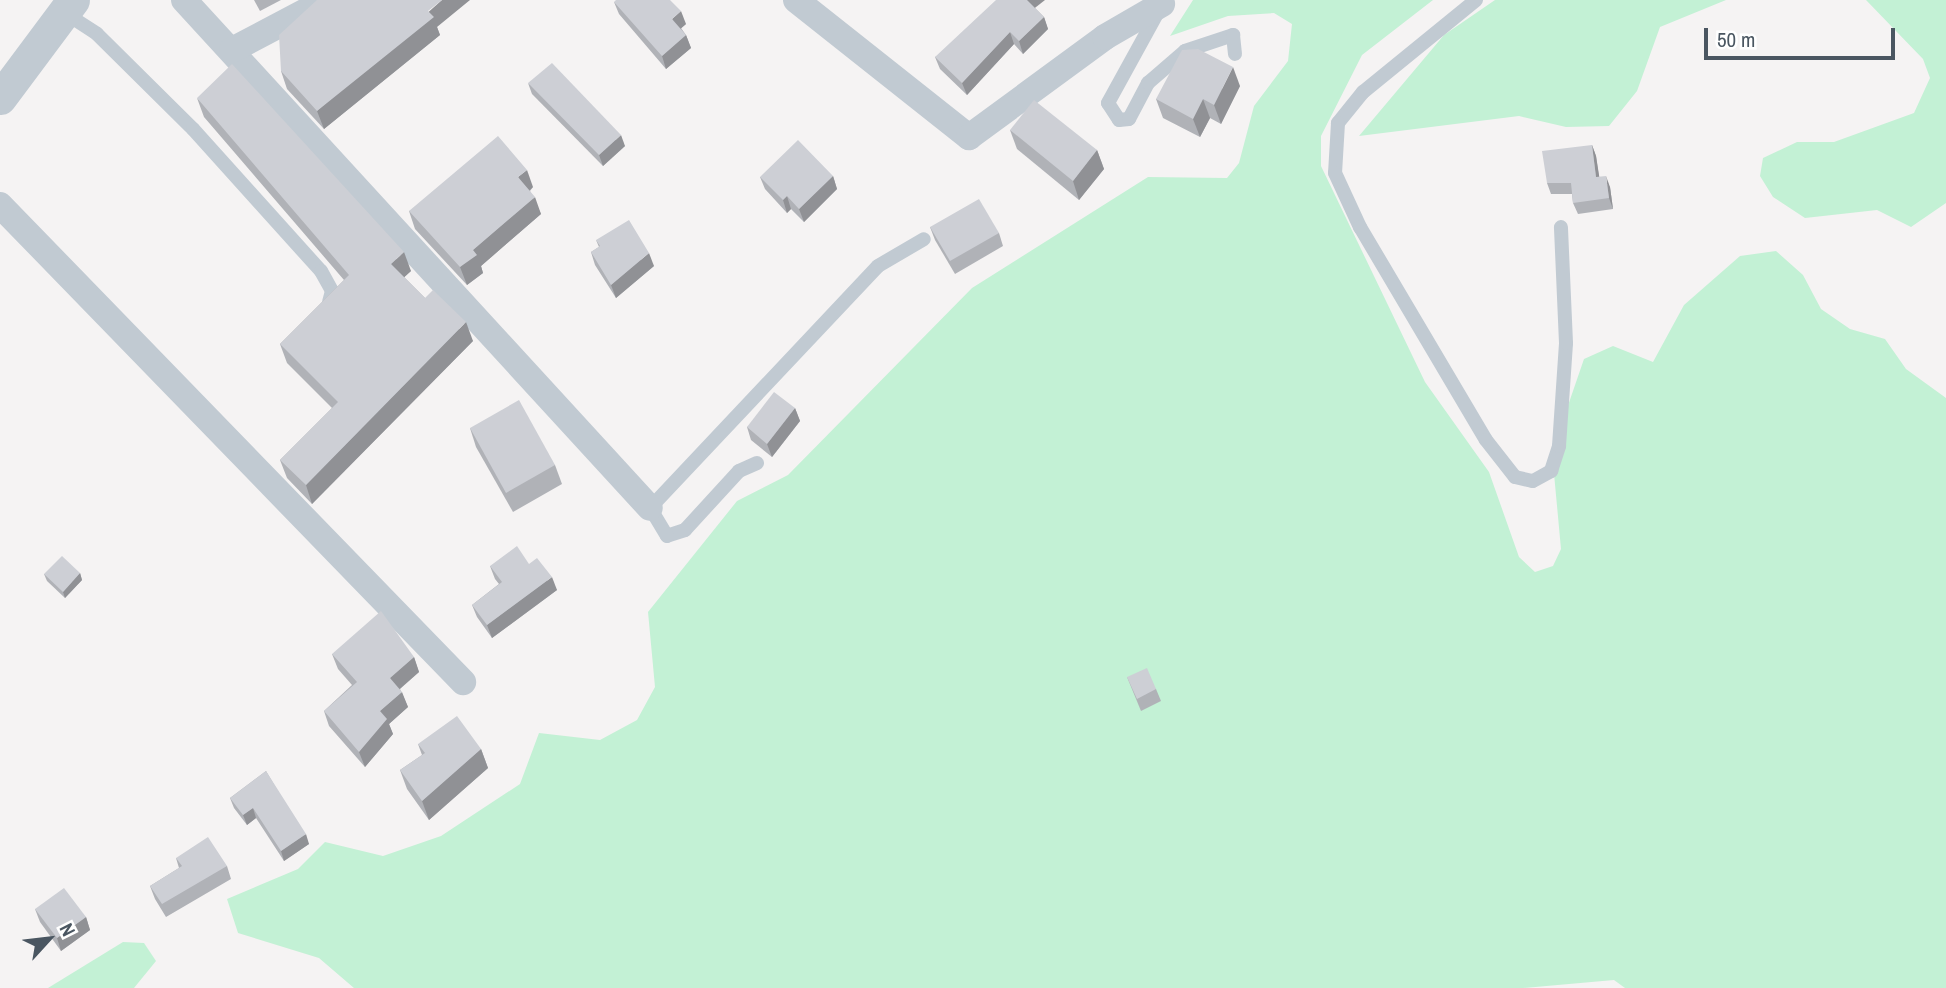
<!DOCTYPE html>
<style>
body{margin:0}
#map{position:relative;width:1946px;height:988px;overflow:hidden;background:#f5f3f3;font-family:"Archivo Narrow",sans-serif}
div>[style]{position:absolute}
.green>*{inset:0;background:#c3f1d5}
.service>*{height:14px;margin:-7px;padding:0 7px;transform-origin:7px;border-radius:7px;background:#c1cad2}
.minor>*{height:26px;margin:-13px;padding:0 13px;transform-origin:13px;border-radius:13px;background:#c1cad2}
.tertiary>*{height:33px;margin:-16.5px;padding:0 16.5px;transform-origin:16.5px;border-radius:16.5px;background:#c1cad2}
.wall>*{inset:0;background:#b0b2b7}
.shaded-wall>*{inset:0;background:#909195}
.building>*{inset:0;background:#cdcfd5}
span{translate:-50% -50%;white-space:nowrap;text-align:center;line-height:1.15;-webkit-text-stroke:5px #fff;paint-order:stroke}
.north{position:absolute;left:14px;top:904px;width:70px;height:70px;-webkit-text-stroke:5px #fff;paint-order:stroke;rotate:63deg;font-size:19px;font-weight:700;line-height:28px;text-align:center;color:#4a5661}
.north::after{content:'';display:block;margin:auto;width:24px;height:32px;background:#4a5661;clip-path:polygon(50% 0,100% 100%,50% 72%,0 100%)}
.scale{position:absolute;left:1704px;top:28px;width:191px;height:32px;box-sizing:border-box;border:4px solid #4a5661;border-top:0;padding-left:9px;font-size:21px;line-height:24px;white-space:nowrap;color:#4a5661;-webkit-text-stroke:5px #fff;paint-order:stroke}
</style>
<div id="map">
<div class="green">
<i style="clip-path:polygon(1193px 0,1433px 0,1362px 55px,1321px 136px,1321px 166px,1425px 382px,1489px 472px,1519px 557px,1535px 572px,1553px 566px,1561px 549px,1552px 452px,1584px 359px,1613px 346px,1653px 362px,1684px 305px,1740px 256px,1776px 251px,1803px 275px,1821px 309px,1850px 329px,1885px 339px,1906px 369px,1946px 398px,1946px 988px,1625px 988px,1614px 980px,1523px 988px,354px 988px,319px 958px,238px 933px,227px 899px,298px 869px,325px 842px,383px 856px,441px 836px,520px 784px,539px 733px,600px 740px,637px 720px,655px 687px,648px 612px,737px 501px,788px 475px,972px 288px,1148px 177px,1227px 178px,1239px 163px,1254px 106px,1288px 61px,1292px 24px,1274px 13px,1228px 16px,1170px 36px)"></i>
<i style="clip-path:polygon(1495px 0,1726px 0,1660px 27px,1637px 91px,1609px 126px,1566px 127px,1519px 116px,1359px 136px,1444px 35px)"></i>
<i style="clip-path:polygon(1866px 0,1946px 0,1946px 203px,1911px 227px,1877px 210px,1805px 218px,1773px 197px,1760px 176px,1763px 158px,1797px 142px,1834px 142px,1914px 113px,1930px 78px,1923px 59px)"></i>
<i style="clip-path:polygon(123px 942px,144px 943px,156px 961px,134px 988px,48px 988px)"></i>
</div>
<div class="service">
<i style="left:1476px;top:0;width:146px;rotate:140.8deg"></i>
<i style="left:1363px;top:92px;width:40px;rotate:129deg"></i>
<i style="left:1338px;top:123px;width:50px;rotate:93.4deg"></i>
<i style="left:1335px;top:173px;width:60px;rotate:65.2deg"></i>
<i style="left:1360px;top:227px;width:247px;rotate:59.4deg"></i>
<i style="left:1486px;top:440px;width:47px;rotate:51.9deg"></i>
<i style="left:1515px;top:477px;width:18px;rotate:13deg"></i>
<i style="left:1533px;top:481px;width:21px;rotate:-29deg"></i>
<i style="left:1551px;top:471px;width:26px;rotate:-72deg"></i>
<i style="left:1559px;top:446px;width:103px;rotate:-86.1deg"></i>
<i style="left:1566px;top:343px;width:116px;rotate:-92.5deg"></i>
<i style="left:1158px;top:12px;width:104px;rotate:118.8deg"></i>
<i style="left:1108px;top:103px;width:20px;rotate:57deg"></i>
<i style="left:1119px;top:120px;width:10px;rotate:-6deg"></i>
<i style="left:1129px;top:119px;width:41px;rotate:-62.2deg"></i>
<i style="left:1148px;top:83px;width:49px;rotate:-40.9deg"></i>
<i style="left:1185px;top:51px;width:51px;rotate:-18.4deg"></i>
<i style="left:1233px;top:35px;width:19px;rotate:84deg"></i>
<i style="left:65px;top:13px;width:38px;rotate:33deg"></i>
<i style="left:97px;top:34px;width:135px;rotate:44.7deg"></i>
<i style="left:193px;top:129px;width:191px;rotate:48deg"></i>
<i style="left:321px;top:271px;width:23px;rotate:61deg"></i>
<i style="left:332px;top:291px;width:11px;rotate:105deg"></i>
<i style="left:757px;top:463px;width:20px;rotate:156deg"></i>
<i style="left:739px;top:471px;width:80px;rotate:132.5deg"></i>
<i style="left:685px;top:530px;width:19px;rotate:162deg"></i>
<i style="left:667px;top:536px;width:33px;rotate:-121deg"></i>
<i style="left:650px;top:508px;width:332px;rotate:-46.7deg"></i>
<i style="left:878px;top:266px;width:53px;rotate:-30.4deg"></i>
</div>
<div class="minor">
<i style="left:184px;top:0;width:689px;rotate:47.47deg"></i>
<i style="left:796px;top:0;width:221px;rotate:38.4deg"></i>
<i style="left:969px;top:137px;width:169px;rotate:-36.3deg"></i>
<i style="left:1105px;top:37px;width:66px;rotate:-30.1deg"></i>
<i style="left:232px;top:50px;width:107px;rotate:-27.8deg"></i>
<i style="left:0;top:205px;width:665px;rotate:45.85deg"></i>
</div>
<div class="tertiary">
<i style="left:0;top:98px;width:122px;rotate:-53.3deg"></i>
</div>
<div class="wall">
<i style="clip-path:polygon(254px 0,281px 0,260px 11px)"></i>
<i style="clip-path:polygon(614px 2px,686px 24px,681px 28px,686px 35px,691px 48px,666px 69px,619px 14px)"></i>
<i style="clip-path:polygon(1035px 8px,1044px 17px,1048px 29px,1023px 54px,1014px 44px,967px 95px,940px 69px,935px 57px)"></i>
<i style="clip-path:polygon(437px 27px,440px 35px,324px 129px,287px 89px,281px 71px)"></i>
<i style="clip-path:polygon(528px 83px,625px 146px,603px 166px,532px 94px)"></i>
<i style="clip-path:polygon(1240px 86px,1221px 124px,1210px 118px,1200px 137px,1163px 118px,1156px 99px)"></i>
<i style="clip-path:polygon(197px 98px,411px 271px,404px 277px,425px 298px,473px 341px,312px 504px,287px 478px,280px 460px,332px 408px,287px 363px,280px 344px,344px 280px,204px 117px)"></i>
<i style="clip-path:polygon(1010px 130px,1097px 150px,1104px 169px,1079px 200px,1017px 149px)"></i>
<i style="clip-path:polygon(1592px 145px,1596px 156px,1599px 177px,1610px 187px,1613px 209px,1578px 214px,1573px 203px,1572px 194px,1551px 194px,1547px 183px)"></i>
<i style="clip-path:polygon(833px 176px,837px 189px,804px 222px,791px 209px,787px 213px,765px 189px,760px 177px)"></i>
<i style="clip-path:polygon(533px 187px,530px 191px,541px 214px,481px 266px,483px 273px,467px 285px,415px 229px,409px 211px)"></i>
<i style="clip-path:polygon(930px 227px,999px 233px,1003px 246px,955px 274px,935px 240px)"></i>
<i style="clip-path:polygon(596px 240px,654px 266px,616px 298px,595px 265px,591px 252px,599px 247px)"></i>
<i style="clip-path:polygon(795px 408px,800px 421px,772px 457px,751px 440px,747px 427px)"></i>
<i style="clip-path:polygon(470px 428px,555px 465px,562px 484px,513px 512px,476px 447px)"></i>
<i style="clip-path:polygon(529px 564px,557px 590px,492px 638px,477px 617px,472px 605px,499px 584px,495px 579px,490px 566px)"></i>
<i style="clip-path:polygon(80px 573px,82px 580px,65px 598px,47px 581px,44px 574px)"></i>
<i style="clip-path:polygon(332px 654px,414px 657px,419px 672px,400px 689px,408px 707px,389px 724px,393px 734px,365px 767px,329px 726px,324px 711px,352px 685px,338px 669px)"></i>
<i style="clip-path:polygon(1127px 677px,1156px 689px,1161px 701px,1141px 711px)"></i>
<i style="clip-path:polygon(418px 744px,481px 749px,488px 768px,429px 820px,407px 789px,400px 770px,422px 755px)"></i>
<i style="clip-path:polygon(266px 771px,309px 844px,284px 861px,256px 818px,247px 825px,234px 808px,230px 798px)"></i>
<i style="clip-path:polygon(176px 858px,227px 866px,231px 879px,166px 917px,155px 899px,150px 886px,179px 868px)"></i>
<i style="clip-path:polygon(35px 909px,86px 917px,90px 930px,61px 951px,40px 922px)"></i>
</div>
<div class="shaded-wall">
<i style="clip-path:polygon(442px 0,470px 0,437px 27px,440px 35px,324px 129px,317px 111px)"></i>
<i style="clip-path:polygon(1026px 0,1045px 0,1031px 11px)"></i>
<i style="clip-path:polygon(681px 11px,686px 24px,677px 32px,672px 19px)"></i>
<i style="clip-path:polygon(1044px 17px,1048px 29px,1023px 54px,1019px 41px)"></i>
<i style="clip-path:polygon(1010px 32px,1014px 44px,967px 95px,962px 83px)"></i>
<i style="clip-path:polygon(686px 35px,691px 48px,666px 69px,662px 56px)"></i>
<i style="clip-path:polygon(1233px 67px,1240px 86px,1221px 124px,1214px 105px)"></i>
<i style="clip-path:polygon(1203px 99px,1210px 118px,1200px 137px,1193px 119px)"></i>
<i style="clip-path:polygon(621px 135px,625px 146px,603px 166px,599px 155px)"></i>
<i style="clip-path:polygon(1592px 145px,1596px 156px,1601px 188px,1596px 177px)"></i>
<i style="clip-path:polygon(1097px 150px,1104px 169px,1079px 200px,1073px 181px)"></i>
<i style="clip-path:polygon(527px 170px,533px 187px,525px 195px,518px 177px)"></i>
<i style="clip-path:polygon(833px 176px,837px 189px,804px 222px,799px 209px)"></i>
<i style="clip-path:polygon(1606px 176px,1610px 187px,1613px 209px,1609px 198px)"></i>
<i style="clip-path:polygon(787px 196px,791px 209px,787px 213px,783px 200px)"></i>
<i style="clip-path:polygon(535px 197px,541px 214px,481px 266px,483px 273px,467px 285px,460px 267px,473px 250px)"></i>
<i style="clip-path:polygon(404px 252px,411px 271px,398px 283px,391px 264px)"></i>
<i style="clip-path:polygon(649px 253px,654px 266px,616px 298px,611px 285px)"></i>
<i style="clip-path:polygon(466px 322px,473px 341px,312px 504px,306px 485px)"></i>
<i style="clip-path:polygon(795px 408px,800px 421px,772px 457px,767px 444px)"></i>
<i style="clip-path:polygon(80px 573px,82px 580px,65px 598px,63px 592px)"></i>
<i style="clip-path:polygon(552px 577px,557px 590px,492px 638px,487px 625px)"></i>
<i style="clip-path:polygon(414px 657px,419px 672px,395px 693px,390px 678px)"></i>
<i style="clip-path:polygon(402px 692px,408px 707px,389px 724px,393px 734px,365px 767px,359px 752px,380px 711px)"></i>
<i style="clip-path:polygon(481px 749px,488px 768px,429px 820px,422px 801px)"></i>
<i style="clip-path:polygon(253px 808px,256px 818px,247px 825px,243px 815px)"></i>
<i style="clip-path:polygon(306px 834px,309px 844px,284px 861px,281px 851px)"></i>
<i style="clip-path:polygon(86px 917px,90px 930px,61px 951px,57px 938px)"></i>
</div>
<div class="building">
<i style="clip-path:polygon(317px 0,442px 0,428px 11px,434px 17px,317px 111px,281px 71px,279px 35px)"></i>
<i style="clip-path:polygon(616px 0,670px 0,681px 11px,672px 19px,686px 35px,662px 56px,614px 2px)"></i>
<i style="clip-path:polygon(996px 0,1027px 0,1044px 17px,1019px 41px,1010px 32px,962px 83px,935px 57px)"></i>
<i style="clip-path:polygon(1198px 49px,1233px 67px,1214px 105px,1203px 99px,1193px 119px,1156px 99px,1182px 50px)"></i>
<i style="clip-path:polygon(552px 63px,621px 135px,599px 155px,528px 83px)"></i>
<i style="clip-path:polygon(232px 64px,404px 252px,391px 264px,425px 298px,433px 290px,466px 322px,306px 485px,280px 460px,338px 402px,280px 344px,349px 275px,197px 98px)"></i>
<i style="clip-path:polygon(1034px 100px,1097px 150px,1073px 181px,1010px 130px)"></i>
<i style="clip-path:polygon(498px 136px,527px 170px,518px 177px,535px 197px,473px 250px,477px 255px,460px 267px,409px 211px)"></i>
<i style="clip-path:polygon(798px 140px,833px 176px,799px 209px,787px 196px,783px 200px,760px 177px)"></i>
<i style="clip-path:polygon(1592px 145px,1596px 177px,1606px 176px,1609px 198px,1573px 203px,1571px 183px,1547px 183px,1542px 151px)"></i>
<i style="clip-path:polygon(979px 199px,999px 233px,950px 261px,930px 227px)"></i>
<i style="clip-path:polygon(629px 220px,649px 253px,611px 285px,591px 252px,600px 246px,596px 240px)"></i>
<i style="clip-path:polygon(774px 392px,795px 408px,767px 444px,747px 427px)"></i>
<i style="clip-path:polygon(519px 400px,555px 465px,506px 493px,470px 428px)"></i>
<i style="clip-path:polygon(517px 546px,529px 564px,537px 558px,552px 577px,487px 625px,472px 605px,502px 582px,490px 566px)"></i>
<i style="clip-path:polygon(62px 556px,80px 573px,63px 592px,44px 574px)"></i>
<i style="clip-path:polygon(381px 611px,414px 657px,390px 678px,402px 692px,380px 711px,387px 719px,359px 752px,324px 711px,357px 682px,332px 654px)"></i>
<i style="clip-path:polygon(1147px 668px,1156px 689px,1137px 699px,1127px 677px)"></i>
<i style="clip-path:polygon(457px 716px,481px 749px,422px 801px,400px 770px,425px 753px,418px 744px)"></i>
<i style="clip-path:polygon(266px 771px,306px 834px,281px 851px,253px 808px,243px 815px,230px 798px)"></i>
<i style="clip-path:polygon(208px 837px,227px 866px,162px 904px,150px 886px,182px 866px,176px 858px)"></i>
<i style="clip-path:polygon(64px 888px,86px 917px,57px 938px,35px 909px)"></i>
</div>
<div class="north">N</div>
<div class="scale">50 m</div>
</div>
